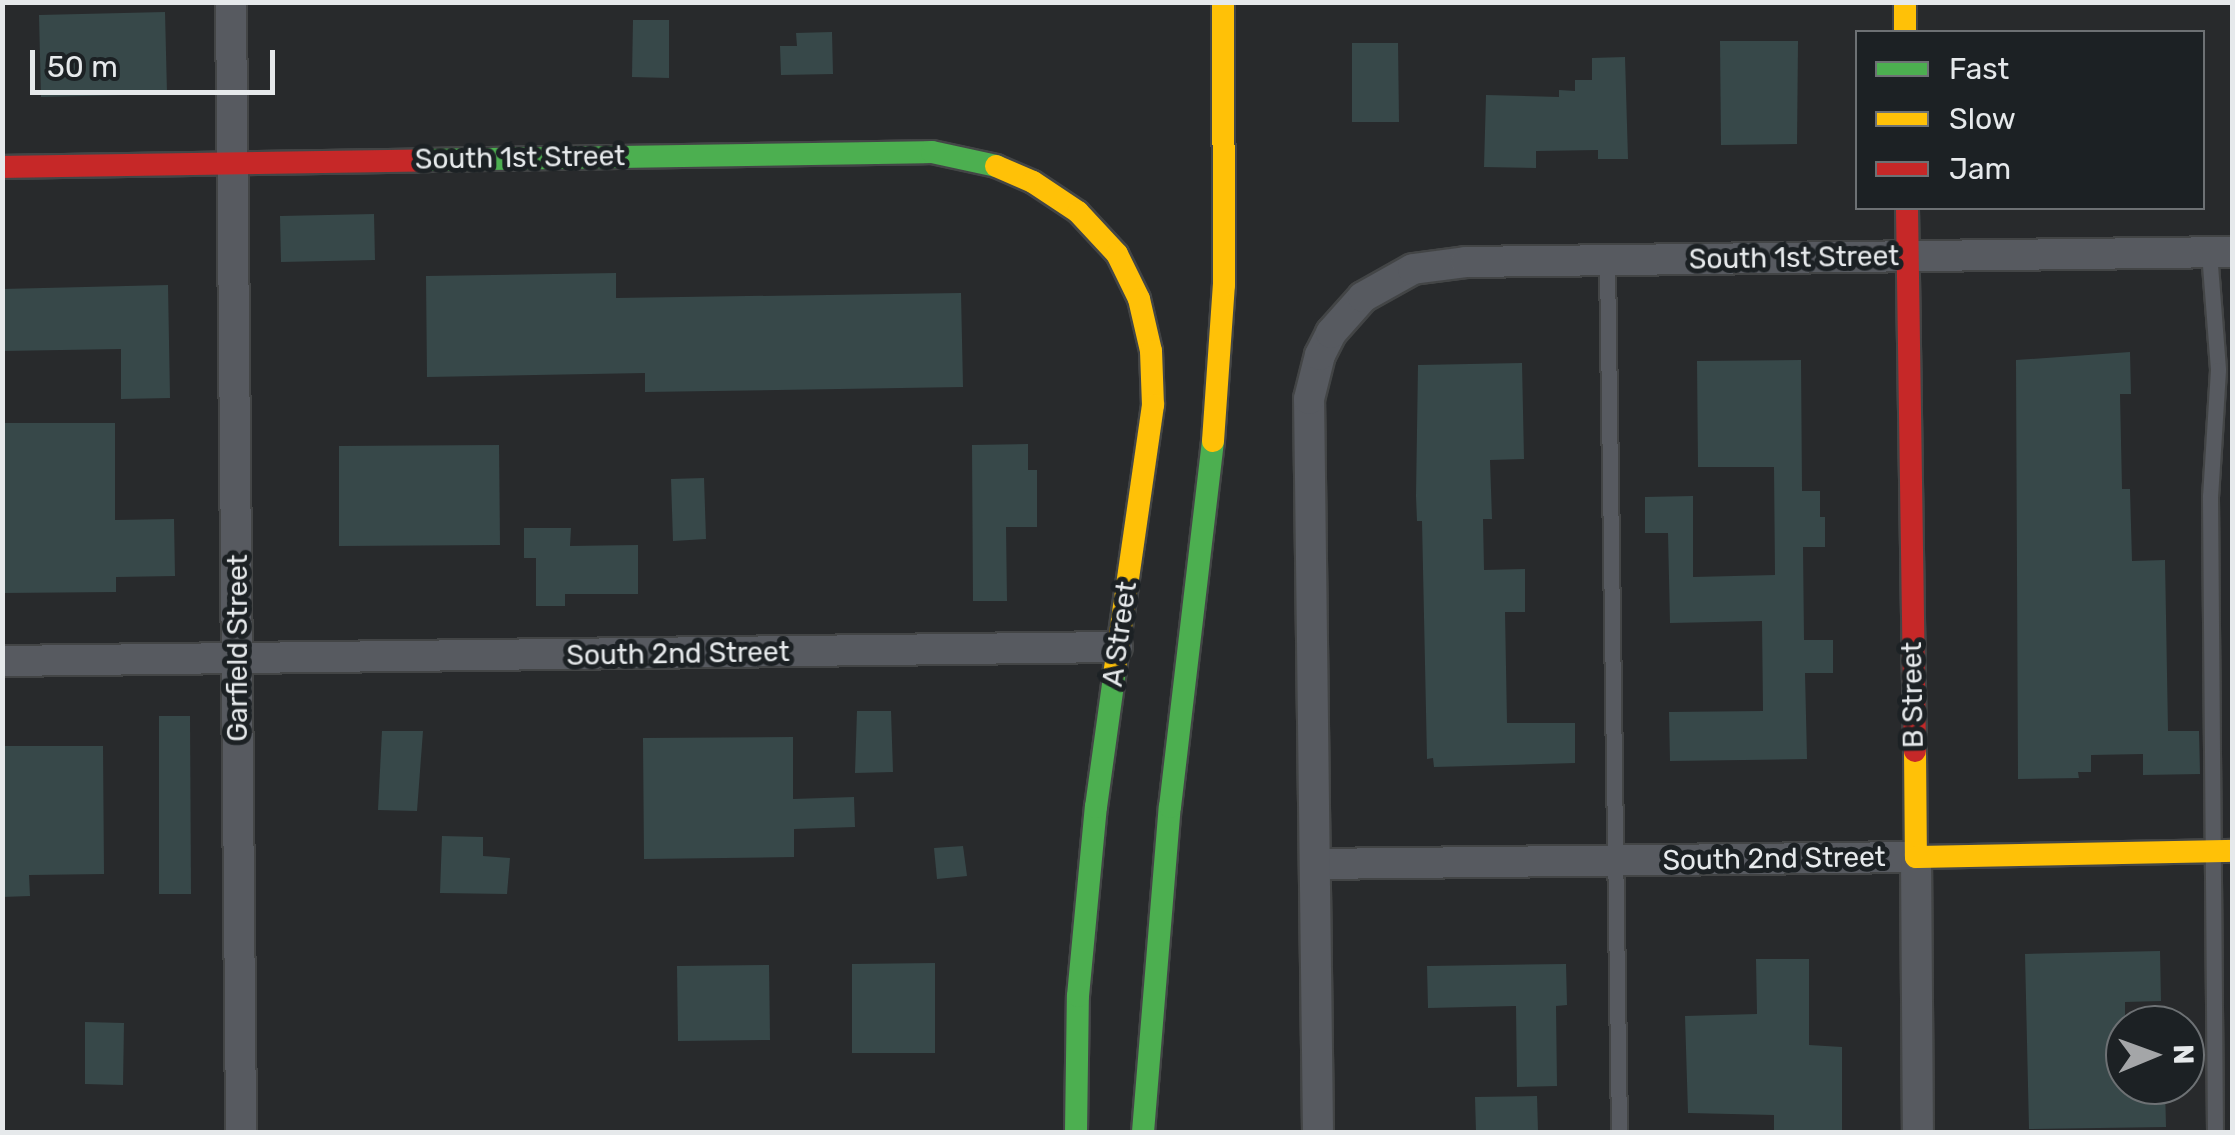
<!DOCTYPE html>
<style>
body{margin:0}
#map{position:relative;width:2235px;height:1135px;overflow:hidden;background:#282a2c;font-family:Rubik,sans-serif}
div>[style]{position:absolute}
.building>*{inset:0;background:#374849}
.roads{filter:drop-shadow(2px 0 #434546) drop-shadow(-2px 0 #434546) drop-shadow(0 2px #434546) drop-shadow(0 -2px #434546)}
.lane>*{height:15px;margin:-7.5px;padding:0 7.5px;transform-origin:7.5px;border-radius:7.5px;background:#575a60}
.street>*{height:30px;margin:-15px;padding:0 15px;transform-origin:15px;border-radius:15px;background:#575a60}
.fast>*{height:22px;margin:-11px;padding:0 11px;transform-origin:11px;border-radius:11px;background:#4caf50}
.slow>*{height:22px;margin:-11px;padding:0 11px;transform-origin:11px;border-radius:11px;background:#ffc107}
.jam>*{height:22px;margin:-11px;padding:0 11px;transform-origin:11px;border-radius:11px;background:#c62828}
span{translate:-50% -50%;white-space:nowrap;text-align:center;line-height:1.15;-webkit-text-stroke:10px #1c2124;paint-order:stroke}
.street-label{font-size:28px;color:#e6e9eb}
.frame{position:absolute;inset:0;border:5px solid #e6e9eb;pointer-events:none}
.legend{position:absolute;left:1855px;top:30px;width:350px;height:180px;box-sizing:border-box;background:#1c2124;border:2px solid #6d7174;margin:0;padding:12px 18px;list-style:none;font-size:30px;color:#e6e9eb}
.legend li{display:flex;align-items:center;gap:20px;height:50px}
.legend b{width:50px;border:2px solid #6d7174}
.north{position:absolute;left:2105px;top:1005px;width:100px;height:100px;box-sizing:border-box;background:#1c2124;border:2px solid #6d7174;border-radius:50%;rotate:89deg;font-size:28px;font-weight:700;line-height:40px;text-align:center;color:#e6e9eb}
.north::after{content:'';display:block;margin:auto;width:35px;height:45px;background:#a4a6a8;clip-path:polygon(50% 0,100% 100%,50% 72%,0 100%)}
.scale{position:absolute;left:30px;top:50px;width:245px;height:45px;box-sizing:border-box;border:5px solid #e6e9eb;border-top:0;padding-left:12px;font-size:30px;line-height:35px;white-space:nowrap;color:#e6e9eb;-webkit-text-stroke:8px #1c2124;paint-order:stroke}
</style>
<div id="map">
<div class="building">
<i style="clip-path:polygon(165px 12px,167px 94px,41px 97px,39px 15px)"></i>
<i style="clip-path:polygon(633px 20px,669px 20px,669px 78px,632px 77px)"></i>
<i style="clip-path:polygon(832px 32px,833px 74px,781px 75px,780px 46px,797px 46px,796px 33px)"></i>
<i style="clip-path:polygon(1720px 41px,1798px 41px,1797px 144px,1721px 145px)"></i>
<i style="clip-path:polygon(1352px 43px,1398px 43px,1399px 122px,1352px 122px)"></i>
<i style="clip-path:polygon(1625px 57px,1628px 159px,1598px 159px,1598px 150px,1536px 151px,1536px 168px,1484px 167px,1486px 95px,1559px 97px,1559px 90px,1575px 91px,1575px 80px,1592px 80px,1592px 58px)"></i>
<i style="clip-path:polygon(374px 214px,375px 260px,281px 262px,280px 216px)"></i>
<i style="clip-path:polygon(616px 273px,616px 298px,961px 293px,963px 387px,645px 392px,645px 373px,427px 377px,426px 276px)"></i>
<i style="clip-path:polygon(168px 285px,170px 398px,121px 399px,121px 349px,2px 351px,2px 289px)"></i>
<i style="clip-path:polygon(2130px 352px,2131px 394px,2120px 394px,2122px 489px,2130px 489px,2132px 561px,2165px 560px,2168px 731px,2199px 731px,2200px 774px,2143px 775px,2143px 754px,2091px 755px,2091px 772px,2078px 772px,2079px 778px,2018px 779px,2016px 360px)"></i>
<i style="clip-path:polygon(1801px 360px,1802px 491px,1820px 491px,1820px 517px,1825px 517px,1825px 547px,1803px 547px,1804px 640px,1833px 640px,1833px 673px,1805px 673px,1807px 759px,1670px 761px,1669px 712px,1763px 711px,1762px 621px,1670px 623px,1668px 533px,1645px 533px,1645px 497px,1693px 496px,1693px 577px,1775px 575px,1774px 467px,1698px 467px,1697px 361px)"></i>
<i style="clip-path:polygon(1522px 363px,1524px 459px,1490px 460px,1492px 519px,1483px 519px,1484px 570px,1525px 569px,1525px 612px,1505px 612px,1507px 723px,1575px 723px,1575px 763px,1434px 767px,1433px 758px,1427px 759px,1422px 521px,1417px 521px,1416px 496px,1418px 365px)"></i>
<i style="clip-path:polygon(2px 423px,115px 423px,115px 520px,174px 519px,175px 576px,116px 577px,116px 592px,2px 593px)"></i>
<i style="clip-path:polygon(1028px 444px,1028px 470px,1037px 470px,1037px 527px,1006px 527px,1007px 601px,973px 601px,972px 445px)"></i>
<i style="clip-path:polygon(499px 445px,500px 545px,339px 546px,339px 446px)"></i>
<i style="clip-path:polygon(704px 478px,706px 539px,673px 541px,671px 479px)"></i>
<i style="clip-path:polygon(524px 528px,571px 528px,570px 546px,638px 545px,638px 594px,565px 594px,565px 606px,536px 606px,536px 558px,524px 558px)"></i>
<i style="clip-path:polygon(857px 711px,891px 711px,893px 772px,855px 773px)"></i>
<i style="clip-path:polygon(159px 716px,190px 716px,191px 894px,159px 894px)"></i>
<i style="clip-path:polygon(382px 731px,423px 731px,417px 811px,378px 810px)"></i>
<i style="clip-path:polygon(793px 737px,793px 799px,854px 797px,855px 827px,794px 829px,794px 857px,644px 859px,643px 738px)"></i>
<i style="clip-path:polygon(2px 746px,103px 746px,104px 874px,29px 875px,30px 896px,2px 897px)"></i>
<i style="clip-path:polygon(442px 836px,483px 837px,483px 856px,510px 858px,507px 894px,440px 893px)"></i>
<i style="clip-path:polygon(963px 846px,967px 876px,937px 879px,934px 848px)"></i>
<i style="clip-path:polygon(2160px 951px,2161px 1001px,2125px 1002px,2125px 1085px,2165px 1085px,2166px 1127px,2029px 1129px,2025px 954px)"></i>
<i style="clip-path:polygon(1756px 959px,1809px 959px,1809px 1045px,1842px 1047px,1842px 1132px,1774px 1132px,1774px 1115px,1688px 1113px,1685px 1016px,1757px 1014px)"></i>
<i style="clip-path:polygon(935px 963px,935px 1053px,852px 1053px,852px 964px)"></i>
<i style="clip-path:polygon(1566px 964px,1567px 1005px,1556px 1006px,1557px 1086px,1517px 1087px,1516px 1006px,1428px 1008px,1427px 966px)"></i>
<i style="clip-path:polygon(769px 965px,770px 1040px,678px 1041px,677px 966px)"></i>
<i style="clip-path:polygon(85px 1022px,124px 1023px,123px 1085px,85px 1084px)"></i>
<i style="clip-path:polygon(1537px 1096px,1538px 1132px,1476px 1132px,1475px 1097px)"></i>
</div>
<div class="roads">
<div class="lane">
<i style="left:2209px;top:252px;width:118px;rotate:85.6deg"></i>
<i style="left:2218px;top:370px;width:126px;rotate:93.6deg"></i>
<i style="left:2210px;top:496px;width:636px;rotate:89.55deg"></i>
<i style="left:1607px;top:261px;width:871px;rotate:89.21deg"></i>
</div>
<div class="street">
<i style="left:231px;top:2px;width:1130px;rotate:89.49deg"></i>
<i style="left:2px;top:661px;width:1115px;rotate:-0.72deg"></i>
<i style="left:1315px;top:864px;width:601px;rotate:-0.67deg"></i>
<i style="left:1916px;top:857px;width:275px;rotate:89.6deg"></i>
<i style="left:1318px;top:1132px;width:733px;rotate:-90.7deg"></i>
<i style="left:1309px;top:399px;width:45px;rotate:-76deg"></i>
<i style="left:1320px;top:355px;width:25px;rotate:-63deg"></i>
<i style="left:1331px;top:333px;width:48px;rotate:-48.4deg"></i>
<i style="left:1363px;top:297px;width:57px;rotate:-29.2deg"></i>
<i style="left:1413px;top:269px;width:53px;rotate:-7.5deg"></i>
<i style="left:1466px;top:262px;width:766px;rotate:-0.75deg"></i>
</div>
<div class="fast">
<i style="left:425px;top:160px;width:507px;rotate:-0.9deg"></i>
<i style="left:932px;top:152px;width:66px;rotate:12.3deg"></i>
<i style="left:1076px;top:1132px;width:136px;rotate:-89.2deg"></i>
<i style="left:1078px;top:996px;width:190px;rotate:-84.6deg"></i>
<i style="left:1096px;top:807px;width:138px;rotate:-82.1deg"></i>
<i style="left:1143px;top:1132px;width:326px;rotate:-85.3deg"></i>
<i style="left:1170px;top:807px;width:369px;rotate:-83.3deg"></i>
</div>
<div class="slow">
<i style="left:1905px;top:2px;width:30px;rotate:90deg"></i>
<i style="left:996px;top:166px;width:40px;rotate:23.4deg"></i>
<i style="left:1033px;top:182px;width:54px;rotate:33.7deg"></i>
<i style="left:1078px;top:212px;width:57px;rotate:47.1deg"></i>
<i style="left:1117px;top:254px;width:50px;rotate:63.9deg"></i>
<i style="left:1139px;top:299px;width:53px;rotate:77deg"></i>
<i style="left:1151px;top:351px;width:54px;rotate:87.9deg"></i>
<i style="left:1153px;top:405px;width:268px;rotate:98.2deg"></i>
<i style="left:1213px;top:441px;width:156px;rotate:-86deg"></i>
<i style="left:1224px;top:285px;width:283px;rotate:-90.2deg"></i>
<i style="left:1915px;top:751px;width:106px;rotate:89.5deg"></i>
<i style="left:1916px;top:857px;width:316px;rotate:-1.1deg"></i>
</div>
<div class="jam">
<i style="left:2px;top:167px;width:423px;rotate:-0.9deg"></i>
<i style="left:1907px;top:208px;width:543px;rotate:89.16deg"></i>
</div>
</div>
<div class="street-label">
<span style="left:520px;top:158px;rotate:-1deg">South 1st Street</span>
<span style="left:1794px;top:258px;rotate:-1deg">South 1st Street</span>
<span style="left:1120px;top:634px;rotate:-82deg">A Street</span>
<span style="left:238px;top:648px;rotate:-90deg">Garfield Street</span>
<span style="left:678px;top:654px;rotate:-1deg">South 2nd Street</span>
<span style="left:1913px;top:695px;rotate:-91deg">B Street</span>
<span style="left:1774px;top:859px;rotate:-1deg">South 2nd Street</span>
</div>
<div class="frame"></div>
<ul class="legend">
<li><b style="height:12px;background:#4caf50"></b>Fast</li>
<li><b style="height:12px;background:#ffc107"></b>Slow</li>
<li><b style="height:12px;background:#c62828"></b>Jam</li>
</ul>
<div class="north">N</div>
<div class="scale">50 m</div>
</div>
